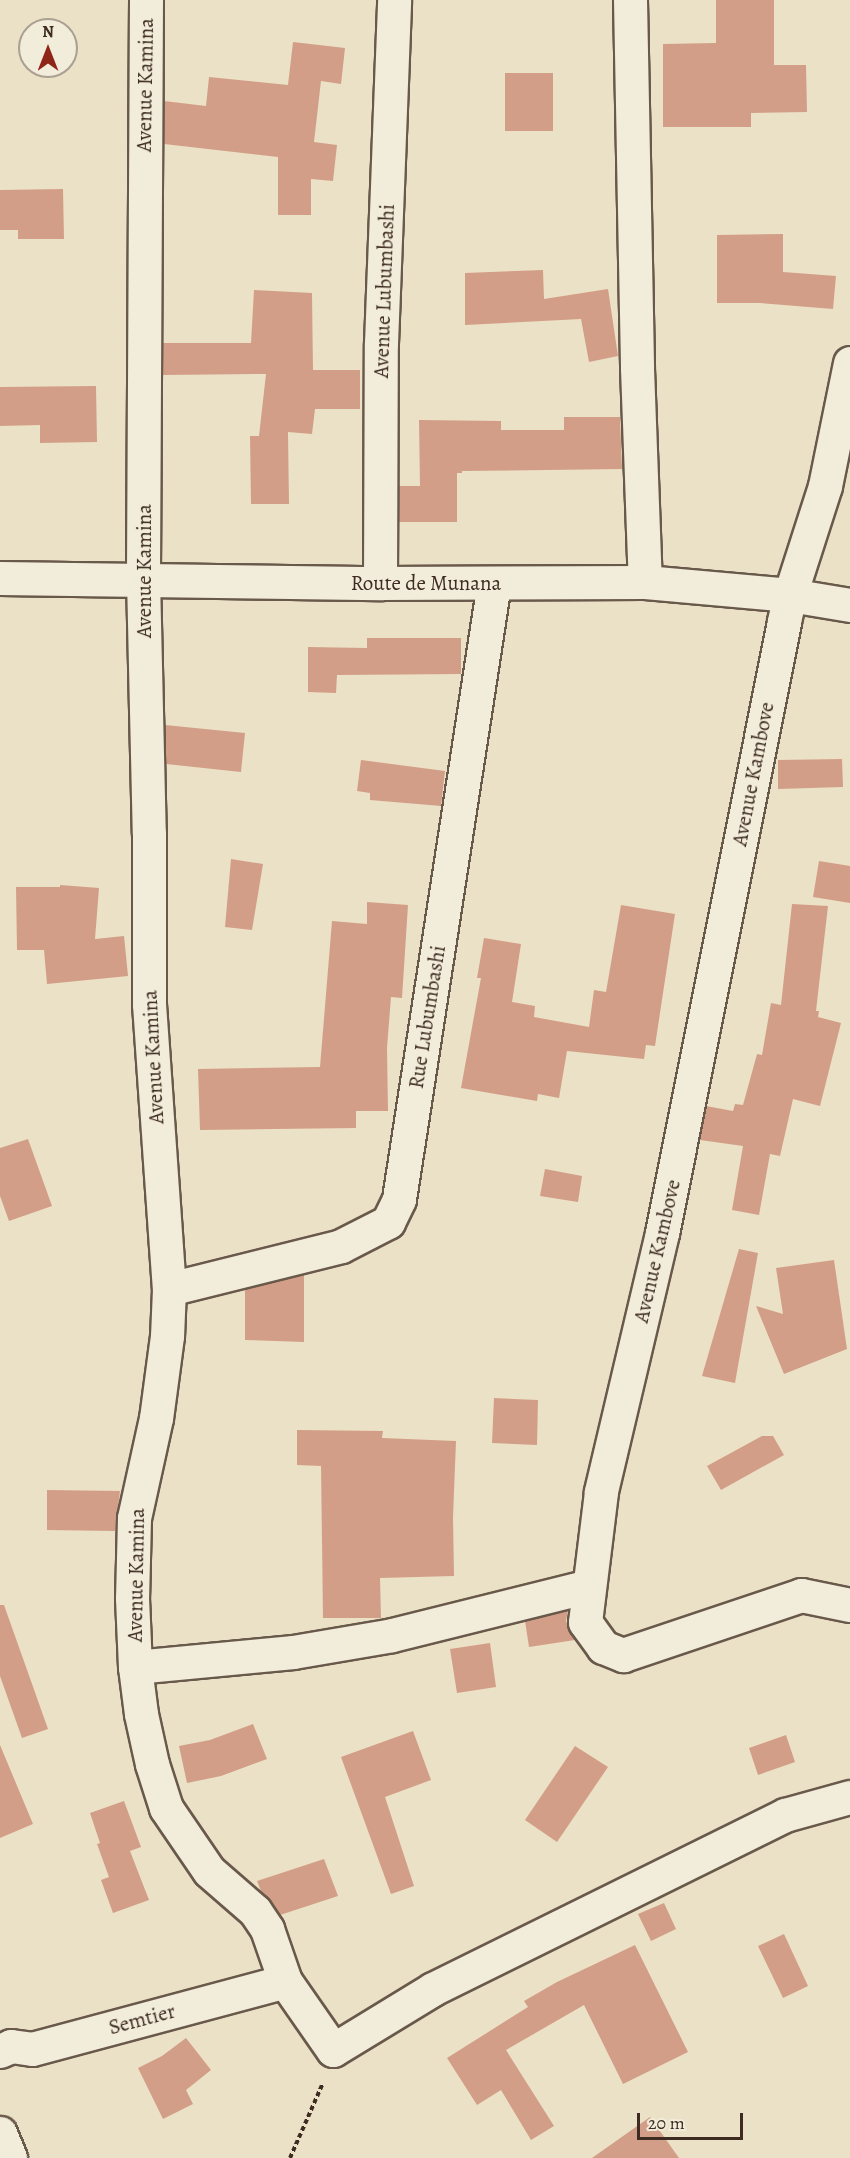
<!DOCTYPE html>
<style>
body{margin:0}
#map{position:relative;width:850px;height:2158px;overflow:hidden;background:#ebe1c6;font-family:Alegreya,serif}
div>[style]{position:absolute}
.building>*{inset:0;background:#d39e87}
.path>*{height:4px;margin-top:-2px;transform-origin:0;background:repeating-linear-gradient(90deg,#3e2c22 0 4.5px,transparent 0 7.5px)}
.roads{filter:drop-shadow(2px 0 #69594b) drop-shadow(-2px 0 #69594b) drop-shadow(0 2px #69594b) drop-shadow(0 -2px #69594b)}
.street>*{height:33px;margin:-16.5px;padding:0 16.5px;transform-origin:16.5px;border-radius:16.5px;background:#f2ecda}
.secondary>*{height:33px;margin:-16.5px;padding:0 16.5px;transform-origin:16.5px;border-radius:16.5px;background:#f2ecda}
span{translate:-50% -50%;white-space:nowrap;text-align:center;line-height:1.15;-webkit-text-stroke:4.5px #f2ecda;paint-order:stroke}
.street-label{font-size:21px;color:#3e2c22}
.north{position:absolute;left:18px;top:18px;width:60px;height:60px;box-sizing:border-box;background:#f2ecda;border:2px solid #aa9f90;border-radius:50%;rotate:0deg;font-size:16px;font-weight:700;line-height:24px;text-align:center;color:#3e2c22}
.north::after{content:'';display:block;margin:auto;width:21px;height:27px;background:#8f2418;clip-path:polygon(50% 0,100% 100%,50% 72%,0 100%)}
.scale{position:absolute;left:637px;top:2113px;width:106px;height:27px;box-sizing:border-box;border:3px solid #3e2c22;border-top:0;padding-left:8px;font-size:18px;line-height:21px;white-space:nowrap;color:#3e2c22;-webkit-text-stroke:4px #f2ecda;paint-order:stroke}
</style>
<div id="map">
<div class="building">
<i style="clip-path:polygon(716px 0,774px 0,774px 65px,806px 65px,807px 112px,751px 113px,751px 127px,663px 127px,663px 44px,716px 43px)"></i>
<i style="clip-path:polygon(293px 42px,345px 48px,341px 84px,321px 81px,314px 142px,337px 145px,333px 181px,311px 179px,311px 215px,278px 215px,278px 157px,164px 144px,164px 101px,206px 106px,209px 77px,288px 85px)"></i>
<i style="clip-path:polygon(505px 73px,553px 73px,553px 131px,505px 131px)"></i>
<i style="clip-path:polygon(63px 189px,64px 239px,18px 239px,18px 230px,0 230px,0 190px)"></i>
<i style="clip-path:polygon(783px 234px,783px 272px,836px 276px,833px 309px,760px 303px,717px 303px,717px 235px)"></i>
<i style="clip-path:polygon(543px 270px,544px 299px,608px 289px,618px 356px,589px 362px,581px 319px,465px 325px,465px 273px)"></i>
<i style="clip-path:polygon(254px 290px,312px 293px,313px 370px,360px 370px,360px 409px,315px 409px,312px 434px,288px 432px,289px 504px,251px 504px,250px 436px,259px 436px,266px 374px,163px 375px,163px 343px,251px 343px)"></i>
<i style="clip-path:polygon(96px 386px,97px 442px,40px 443px,40px 425px,0 426px,0 387px)"></i>
<i style="clip-path:polygon(564px 417px,620px 417px,622px 469px,462px 471px,462px 473px,457px 473px,457px 522px,399px 522px,399px 486px,420px 486px,419px 420px,501px 421px,501px 430px,564px 430px)"></i>
<i style="clip-path:polygon(367px 638px,461px 638px,461px 674px,337px 675px,336px 693px,308px 692px,308px 647px,367px 648px)"></i>
<i style="clip-path:polygon(165px 725px,245px 733px,241px 772px,166px 764px)"></i>
<i style="clip-path:polygon(842px 759px,843px 787px,778px 789px,778px 760px)"></i>
<i style="clip-path:polygon(361px 760px,445px 771px,441px 806px,370px 800px,370px 793px,357px 791px)"></i>
<i style="clip-path:polygon(231px 859px,263px 864px,252px 930px,225px 927px)"></i>
<i style="clip-path:polygon(819px 861px,850px 866px,850px 903px,813px 897px)"></i>
<i style="clip-path:polygon(60px 885px,99px 888px,95px 939px,124px 936px,128px 976px,47px 984px,44px 950px,17px 950px,16px 887px,60px 887px)"></i>
<i style="clip-path:polygon(367px 902px,408px 905px,402px 998px,391px 997px,387px 1048px,388px 1111px,356px 1111px,356px 1128px,200px 1130px,198px 1069px,320px 1067px,332px 921px,367px 924px)"></i>
<i style="clip-path:polygon(792px 904px,828px 906px,816px 1011px,819px 1011px,818px 1017px,841px 1023px,820px 1106px,793px 1099px,780px 1156px,770px 1154px,759px 1215px,732px 1210px,743px 1146px,700px 1140px,706px 1106px,733px 1111px,735px 1104px,743px 1105px,757px 1054px,762px 1055px,771px 1003px,781px 1005px)"></i>
<i style="clip-path:polygon(621px 905px,675px 914px,655px 1046px,646px 1045px,644px 1059px,567px 1051px,559px 1098px,538px 1094px,537px 1101px,461px 1088px,481px 978px,477px 978px,484px 938px,521px 944px,512px 1002px,535px 1006px,534px 1017px,589px 1027px,594px 990px,606px 992px)"></i>
<i style="clip-path:polygon(28px 1139px,52px 1206px,9px 1221px,0 1196px,0 1148px)"></i>
<i style="clip-path:polygon(545px 1169px,582px 1176px,578px 1202px,540px 1196px)"></i>
<i style="clip-path:polygon(739px 1249px,758px 1253px,735px 1383px,702px 1376px)"></i>
<i style="clip-path:polygon(834px 1260px,847px 1349px,784px 1374px,756px 1306px,783px 1314px,776px 1268px)"></i>
<i style="clip-path:polygon(304px 1275px,304px 1342px,245px 1340px,245px 1289px)"></i>
<i style="clip-path:polygon(494px 1398px,538px 1400px,537px 1445px,492px 1443px)"></i>
<i style="clip-path:polygon(297px 1430px,383px 1431px,382px 1438px,456px 1441px,453px 1517px,454px 1576px,380px 1578px,381px 1618px,323px 1618px,321px 1466px,297px 1465px)"></i>
<i style="clip-path:polygon(762px 1436px,773px 1436px,784px 1455px,721px 1490px,707px 1466px)"></i>
<i style="clip-path:polygon(47px 1490px,120px 1491px,115px 1531px,47px 1530px)"></i>
<i style="clip-path:polygon(0 1605px,4px 1605px,48px 1729px,22px 1738px,0 1676px)"></i>
<i style="clip-path:polygon(568px 1610px,566px 1621px,575px 1640px,529px 1647px,525px 1621px)"></i>
<i style="clip-path:polygon(490px 1643px,496px 1687px,457px 1693px,450px 1649px)"></i>
<i style="clip-path:polygon(253px 1724px,267px 1759px,221px 1776px,187px 1783px,179px 1746px,210px 1740px)"></i>
<i style="clip-path:polygon(413px 1731px,431px 1780px,385px 1797px,414px 1886px,391px 1894px,341px 1757px)"></i>
<i style="clip-path:polygon(786px 1735px,795px 1762px,758px 1775px,749px 1748px)"></i>
<i style="clip-path:polygon(0 1745px,33px 1824px,0 1838px)"></i>
<i style="clip-path:polygon(575px 1746px,608px 1767px,557px 1842px,525px 1820px)"></i>
<i style="clip-path:polygon(124px 1801px,141px 1847px,130px 1851px,149px 1900px,113px 1913px,101px 1880px,109px 1877px,97px 1844px,100px 1843px,90px 1813px)"></i>
<i style="clip-path:polygon(324px 1859px,338px 1896px,280px 1915px,261px 1891px,257px 1881px)"></i>
<i style="clip-path:polygon(664px 1903px,676px 1929px,651px 1941px,638px 1914px)"></i>
<i style="clip-path:polygon(784px 1934px,808px 1986px,783px 1998px,758px 1946px)"></i>
<i style="clip-path:polygon(635px 1945px,688px 2052px,623px 2084px,584px 2005px,506px 2050px,554px 2126px,531px 2140px,501px 2090px,477px 2105px,447px 2058px,528px 2007px,524px 2001px,557px 1982px)"></i>
<i style="clip-path:polygon(186px 2038px,211px 2070px,186px 2090px,193px 2104px,163px 2119px,138px 2068px,162px 2056px)"></i>
<i style="clip-path:polygon(650px 2117px,679px 2158px,592px 2158px)"></i>
</div>
<div class="path">
<i style="left:290px;top:2158px;width:82px;rotate:-66.3deg"></i>
</div>
<div class="roads">
<div class="street">
<i style="left:146px;top:0;width:578px;rotate:90.3deg"></i>
<i style="left:143px;top:578px;width:255px;rotate:88.7deg"></i>
<i style="left:149px;top:833px;width:171px;rotate:90deg"></i>
<i style="left:149px;top:1004px;width:286px;rotate:86deg"></i>
<i style="left:169px;top:1289px;width:47px;rotate:92.4deg"></i>
<i style="left:167px;top:1336px;width:83px;rotate:97.6deg"></i>
<i style="left:156px;top:1418px;width:102px;rotate:102.4deg"></i>
<i style="left:134px;top:1518px;width:80px;rotate:91.4deg"></i>
<i style="left:132px;top:1598px;width:69px;rotate:87.5deg"></i>
<i style="left:135px;top:1667px;width:47px;rotate:82.7deg"></i>
<i style="left:141px;top:1714px;width:51px;rotate:77.6deg"></i>
<i style="left:152px;top:1764px;width:46px;rotate:72.3deg"></i>
<i style="left:166px;top:1808px;width:76px;rotate:55.7deg"></i>
<i style="left:209px;top:1871px;width:61px;rotate:41deg"></i>
<i style="left:255px;top:1911px;width:22px;rotate:56deg"></i>
<i style="left:267px;top:1929px;width:55px;rotate:70.9deg"></i>
<i style="left:285px;top:1981px;width:84px;rotate:55.2deg"></i>
<i style="left:333px;top:2050px;width:117px;rotate:-31.4deg"></i>
<i style="left:433px;top:1989px;width:393px;rotate:-26.3deg"></i>
<i style="left:785px;top:1815px;width:67px;rotate:-15.5deg"></i>
<i style="left:630px;top:0;width:368px;rotate:88.9deg"></i>
<i style="left:637px;top:368px;width:214px;rotate:87.9deg"></i>
<i style="left:850px;top:363px;width:126px;rotate:101.5deg"></i>
<i style="left:825px;top:486px;width:114px;rotate:107.8deg"></i>
<i style="left:790px;top:595px;width:28px;rotate:103deg"></i>
<i style="left:784px;top:622px;width:623px;rotate:101.29deg"></i>
<i style="left:662px;top:1233px;width:266px;rotate:103.3deg"></i>
<i style="left:601px;top:1492px;width:131px;rotate:97deg"></i>
<i style="left:585px;top:1622px;width:31px;rotate:54deg"></i>
<i style="left:603px;top:1647px;width:22px;rotate:22deg"></i>
<i style="left:623px;top:1655px;width:188px;rotate:-18.6deg"></i>
<i style="left:801px;top:1595px;width:50px;rotate:11.5deg"></i>
<i style="left:380px;top:583px;width:240px;rotate:-89.8deg"></i>
<i style="left:381px;top:343px;width:343px;rotate:-87.8deg"></i>
<i style="left:169px;top:1289px;width:177px;rotate:-14deg"></i>
<i style="left:341px;top:1246px;width:53px;rotate:-27.1deg"></i>
<i style="left:388px;top:1222px;width:25px;rotate:-64deg"></i>
<i style="left:399px;top:1199px;width:623px;rotate:-81.23deg"></i>
<i style="left:135px;top:1667px;width:159px;rotate:-5.4deg"></i>
<i style="left:293px;top:1652px;width:100px;rotate:-9.7deg"></i>
<i style="left:392px;top:1635px;width:202px;rotate:-14deg"></i>
<i style="left:0;top:2051px;width:12px;rotate:-24deg"></i>
<i style="left:11px;top:2046px;width:21px;rotate:8deg"></i>
<i style="left:32px;top:2049px;width:262px;rotate:-15deg"></i>
<i style="left:0;top:2133px;width:27px;rotate:68deg"></i>
</div>
<div class="secondary">
<i style="left:0;top:578px;width:380px;rotate:0.8deg"></i>
<i style="left:380px;top:583px;width:265px;rotate:-0.2deg"></i>
<i style="left:645px;top:582px;width:146px;rotate:5.1deg"></i>
<i style="left:790px;top:595px;width:61px;rotate:9.5deg"></i>
</div>
</div>
<div class="street-label">
<span style="left:145px;top:85px;rotate:-89deg">Avenue Kamina</span>
<span style="left:384px;top:291px;rotate:-88deg">Avenue Lubumbashi</span>
<span style="left:144px;top:571px;rotate:-90deg">Avenue Kamina</span>
<span style="left:426px;top:583px">Route de Munana</span>
<span style="left:753px;top:774px;rotate:-79deg">Avenue Kambove</span>
<span style="left:427px;top:1017px;rotate:-81deg">Rue Lubumbashi</span>
<span style="left:153px;top:1057px;rotate:-93deg">Avenue Kamina</span>
<span style="left:657px;top:1251px;rotate:-77deg">Avenue Kambove</span>
<span style="left:136px;top:1575px;rotate:-89deg">Avenue Kamina</span>
<span style="left:142px;top:2019px;rotate:-15deg">Semtier</span>
</div>
<div class="north">N</div>
<div class="scale">20 m</div>
</div>
